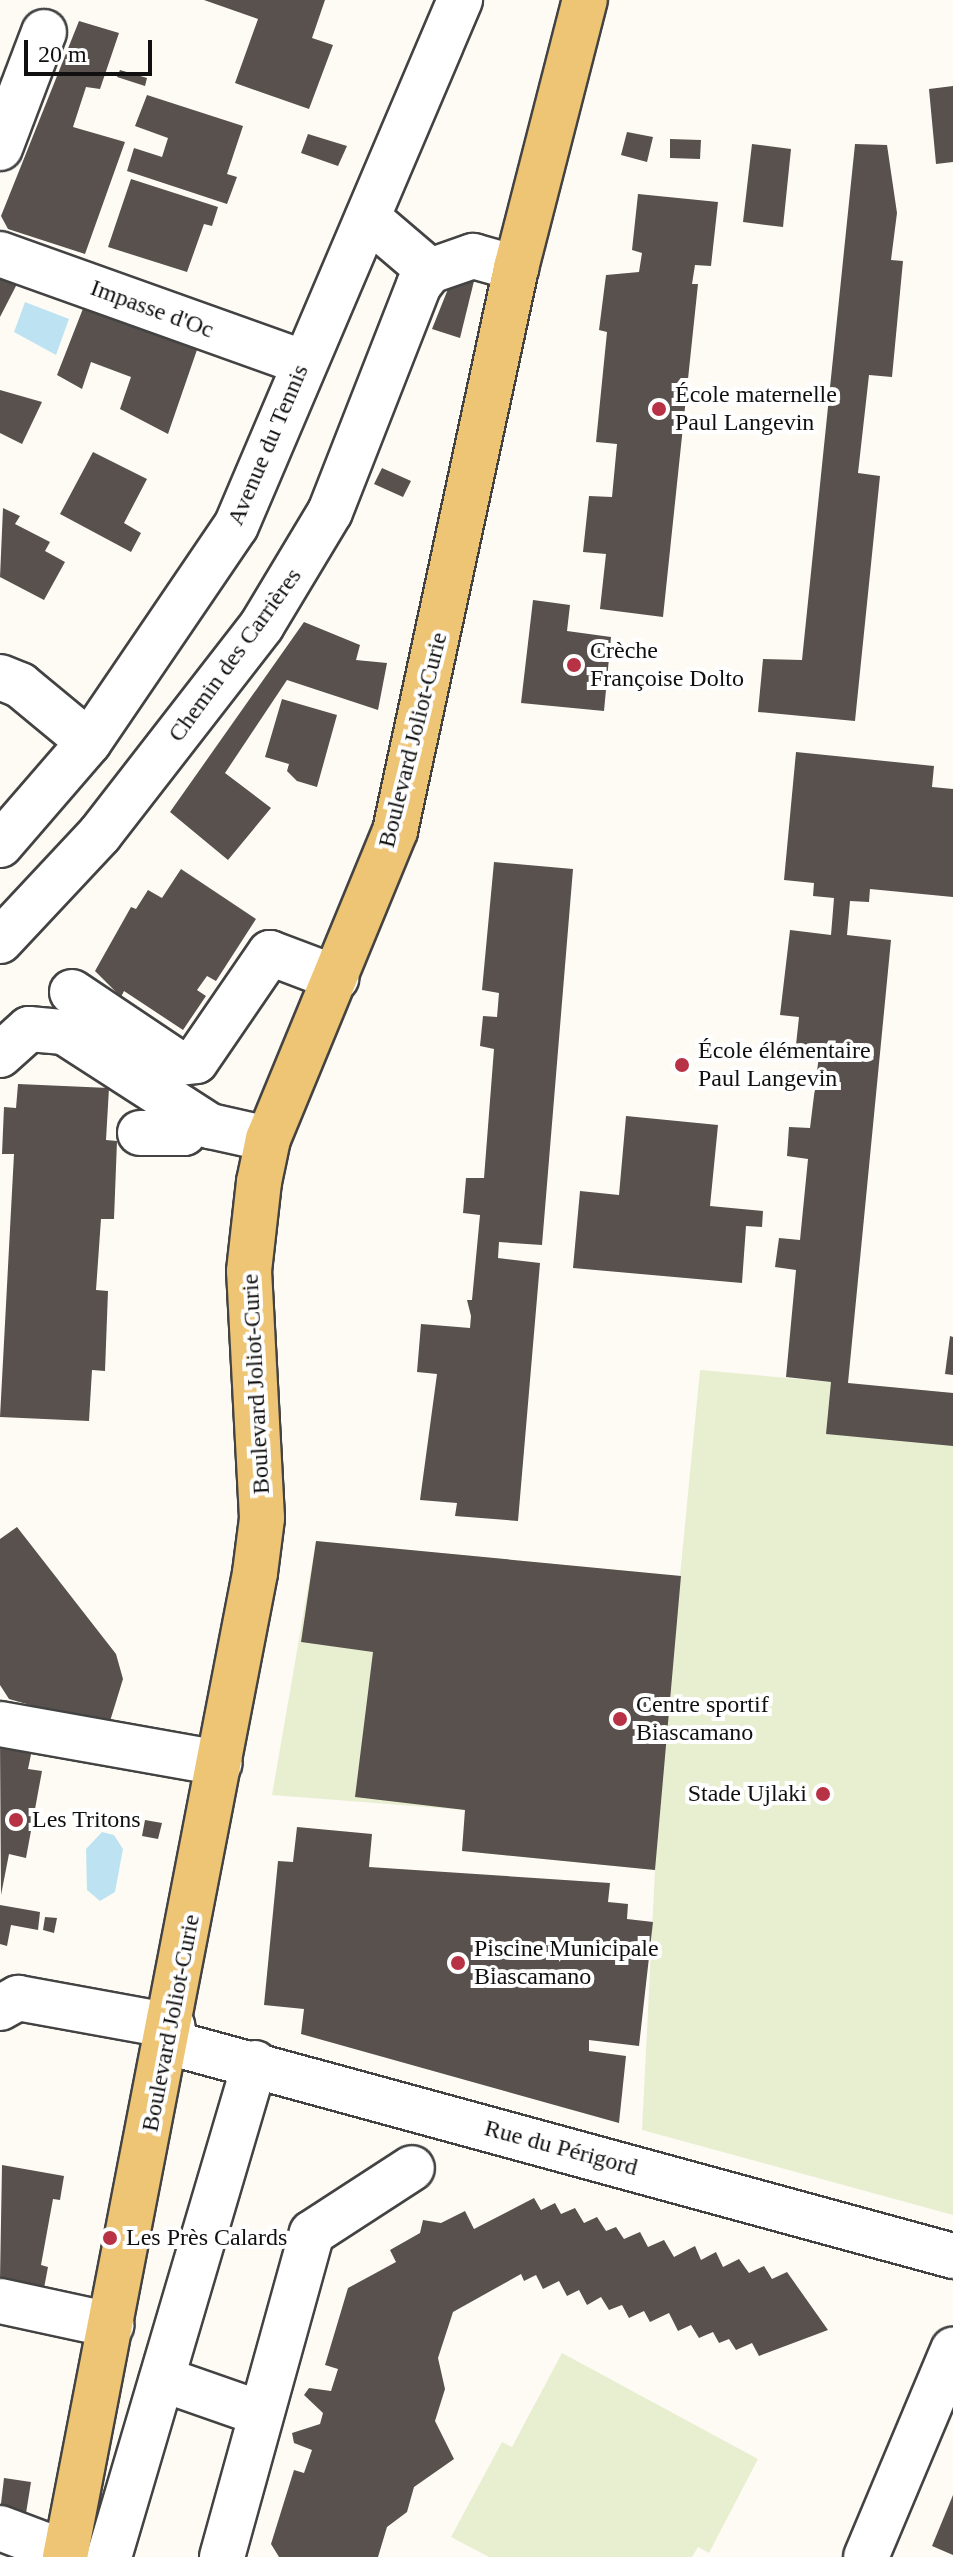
<!DOCTYPE html>
<meta charset="utf-8">
<style>
body{margin:0}
#map{position:relative;width:953px;height:2557px;overflow:hidden;background:#fefbf5;font-family:"Times New Roman",serif}
div>[style]{position:absolute}
.pitch>*{inset:0;background:#e8efd1}
.water>*{inset:0;background:#bde3f2}
.building>*{inset:0;background:#58514d}
.roads{filter:drop-shadow(2px 0 #434343) drop-shadow(-2px 0 #434343) drop-shadow(0 2px #434343) drop-shadow(0 -2px #434343)}
.minor>*{height:44px;margin:-22px;padding:0 22px;transform-origin:22px;border-radius:22px;background:#fff}
.major>*{height:44px;margin:-22px;padding:0 22px;transform-origin:22px;border-radius:22px;background:#eec475}
.dots>*{width:22px;height:22px;translate:-50% -50%;box-sizing:border-box;border:4px solid #fff;border-radius:50%}
span{translate:-50% -50%;white-space:nowrap;text-align:center;line-height:1.15;-webkit-text-stroke:8px #fff;paint-order:stroke}
.street-label{font-size:24px;color:#101010}
.poi-label{font-size:24px;color:#101010}
.left{translate:0 -50%;text-align:left}
.right{translate:-100% -50%;text-align:right}
.scale{position:absolute;left:24px;top:40px;width:128px;height:36px;box-sizing:border-box;border:4px solid #101010;border-top:0;padding-left:10px;font-size:24px;line-height:28px;white-space:nowrap;color:#101010;-webkit-text-stroke:6px #fff;paint-order:stroke}
</style>
<div id="map">
<div class="pitch">
<i style="clip-path:polygon(700px 1370px,953px 1393px,953px 2215px,642px 2130px,655px 1870px,462px 1851px,465px 1810px,272px 1795px,316px 1541px,680px 1576px)"></i>
<i style="clip-path:polygon(562px 2353px,758px 2459px,709px 2553px,698px 2547px,692px 2557px,489px 2557px,451px 2537px,502px 2442px,512px 2447px)"></i>
</div>
<div class="water">
<i style="clip-path:polygon(25px 302px,69px 319px,56px 355px,14px 332px)"></i>
<i style="clip-path:polygon(102px 1832px,114px 1835px,123px 1849px,115px 1892px,100px 1901px,87px 1890px,86px 1849px)"></i>
</div>
<div class="building">
<i style="clip-path:polygon(204px 0,325px 0,312px 38px,333px 45px,309px 109px,235px 83px,258px 19px)"></i>
<i style="clip-path:polygon(79px 21px,119px 33px,100px 89px,86px 87px,73px 127px,125px 142px,85px 254px,8px 229px,1px 216px)"></i>
<i style="clip-path:polygon(120px 70px,147px 78px,145px 86px,117px 77px)"></i>
<i style="clip-path:polygon(953px 86px,953px 162px,936px 164px,929px 89px)"></i>
<i style="clip-path:polygon(147px 95px,243px 126px,227px 174px,237px 177px,227px 204px,127px 171px,134px 148px,162px 157px,168px 138px,135px 126px)"></i>
<i style="clip-path:polygon(627px 132px,653px 137px,647px 162px,621px 155px)"></i>
<i style="clip-path:polygon(308px 134px,347px 146px,338px 166px,301px 153px)"></i>
<i style="clip-path:polygon(670px 139px,701px 140px,700px 159px,670px 158px)"></i>
<i style="clip-path:polygon(752px 144px,791px 149px,783px 227px,743px 222px)"></i>
<i style="clip-path:polygon(855px 144px,887px 145px,897px 213px,891px 260px,903px 261px,892px 377px,869px 375px,858px 473px,880px 476px,855px 721px,758px 712px,763px 659px,802px 660px)"></i>
<i style="clip-path:polygon(131px 179px,218px 207px,212px 226px,204px 224px,187px 272px,108px 247px)"></i>
<i style="clip-path:polygon(638px 194px,718px 202px,711px 266px,695px 265px,692px 284px,698px 284px,663px 617px,600px 609px,606px 554px,583px 552px,589px 496px,612px 497px,617px 444px,596px 442px,607px 332px,599px 330px,606px 275px,639px 272px,642px 253px,632px 250px)"></i>
<i style="clip-path:polygon(456px 269px,474px 281px,460px 338px,432px 329px)"></i>
<i style="clip-path:polygon(0 278px,17px 284px,0 317px)"></i>
<i style="clip-path:polygon(84px 306px,199px 344px,168px 434px,120px 409px,131px 377px,91px 362px,82px 389px,57px 375px)"></i>
<i style="clip-path:polygon(0 390px,42px 402px,22px 444px,0 433px)"></i>
<i style="clip-path:polygon(93px 452px,147px 479px,124px 523px,141px 533px,131px 552px,60px 514px)"></i>
<i style="clip-path:polygon(382px 468px,411px 481px,403px 497px,374px 484px)"></i>
<i style="clip-path:polygon(3px 508px,20px 516px,15px 524px,50px 542px,45px 551px,65px 562px,44px 600px,0 577px)"></i>
<i style="clip-path:polygon(533px 600px,570px 605px,567px 631px,611px 637px,604px 711px,521px 703px)"></i>
<i style="clip-path:polygon(304px 622px,360px 645px,356px 660px,387px 663px,378px 710px,287px 680px,225px 773px,271px 808px,228px 860px,170px 812px)"></i>
<i style="clip-path:polygon(282px 699px,337px 715px,317px 787px,297px 781px,287px 771px,289px 764px,265px 757px)"></i>
<i style="clip-path:polygon(796px 752px,934px 766px,932px 787px,953px 789px,953px 897px,870px 889px,869px 902px,850px 901px,847px 935px,891px 940px,848px 1383px,953px 1393px,953px 1446px,826px 1434px,831px 1382px,786px 1377px,796px 1270px,775px 1267px,779px 1238px,800px 1240px,808px 1159px,787px 1156px,789px 1127px,810px 1128px,820px 1047px,796px 1045px,799px 1017px,780px 1015px,790px 930px,831px 935px,834px 898px,813px 896px,814px 883px,784px 880px)"></i>
<i style="clip-path:polygon(494px 862px,573px 869px,542px 1245px,499px 1242px,498px 1258px,540px 1263px,518px 1521px,455px 1516px,457px 1503px,420px 1500px,437px 1374px,417px 1372px,421px 1324px,470px 1328px,471px 1316px,467px 1300px,472px 1300px,480px 1215px,463px 1213px,466px 1178px,484px 1178px,494px 1049px,480px 1046px,483px 1016px,497px 1017px,499px 993px,482px 990px)"></i>
<i style="clip-path:polygon(181px 869px,256px 919px,216px 981px,207px 976px,197px 990px,206px 996px,183px 1030px,124px 991px,121px 997px,95px 971px,131px 907px,136px 909px,148px 890px,162px 898px)"></i>
<i style="clip-path:polygon(18px 1084px,109px 1088px,106px 1140px,117px 1141px,114px 1219px,101px 1219px,96px 1290px,108px 1291px,105px 1371px,92px 1370px,89px 1421px,0 1417px,14px 1154px,2px 1154px,4px 1107px,16px 1108px)"></i>
<i style="clip-path:polygon(626px 1116px,718px 1125px,710px 1206px,763px 1211px,762px 1227px,746px 1226px,742px 1283px,573px 1268px,580px 1191px,619px 1195px)"></i>
<i style="clip-path:polygon(950px 1336px,953px 1337px,953px 1375px,945px 1374px)"></i>
<i style="clip-path:polygon(17px 1527px,116px 1654px,123px 1679px,99px 1757px,33px 1745px,28px 1769px,42px 1771px,26px 1858px,9px 1854px,1px 1895px,0 1739px,24px 1744px,30px 1705px,9px 1699px,0 1685px,0 1539px)"></i>
<i style="clip-path:polygon(316px 1541px,681px 1576px,655px 1870px,462px 1851px,465px 1810px,355px 1797px,373px 1652px,301px 1642px)"></i>
<i style="clip-path:polygon(145px 1820px,162px 1823px,158px 1839px,142px 1836px)"></i>
<i style="clip-path:polygon(297px 1827px,372px 1834px,369px 1867px,610px 1883px,608px 1902px,628px 1904px,627px 1919px,653px 1922px,639px 2046px,589px 2040px,589px 2051px,626px 2056px,619px 2123px,301px 2034px,304px 2009px,264px 2005px,278px 1861px,293px 1862px)"></i>
<i style="clip-path:polygon(0 1905px,40px 1912px,38px 1930px,11px 1925px,7px 1946px,0 1944px)"></i>
<i style="clip-path:polygon(45px 1917px,57px 1918px,54px 1933px,43px 1930px)"></i>
<i style="clip-path:polygon(2px 2165px,64px 2176px,60px 2200px,53px 2199px,41px 2265px,48px 2267px,44px 2288px,0 2279px)"></i>
<i style="clip-path:polygon(534px 2198px,541px 2210px,555px 2203px,561px 2214px,575px 2208px,584px 2223px,597px 2217px,606px 2231px,616px 2227px,624px 2239px,640px 2232px,648px 2247px,664px 2240px,674px 2257px,695px 2246px,701px 2260px,716px 2252px,723px 2267px,739px 2259px,749px 2273px,764px 2266px,772px 2279px,787px 2272px,828px 2330px,759px 2356px,752px 2343px,736px 2350px,729px 2339px,719px 2343px,713px 2332px,699px 2338px,691px 2325px,678px 2331px,669px 2313px,650px 2322px,644px 2311px,629px 2318px,622px 2305px,609px 2310px,601px 2297px,587px 2305px,579px 2290px,567px 2296px,559px 2281px,543px 2289px,536px 2275px,524px 2281px,521px 2274px,453px 2312px,438px 2358px,445px 2389px,435px 2421px,454px 2459px,414px 2487px,407px 2512px,387px 2527px,378px 2557px,279px 2557px,271px 2544px,294px 2470px,304px 2473px,312px 2450px,294px 2443px,292px 2433px,320px 2424px,323px 2413px,304px 2395px,309px 2388px,331px 2391px,338px 2369px,325px 2365px,348px 2288px,396px 2262px,390px 2250px,420px 2233px,423px 2220px,441px 2223px,465px 2211px,474px 2229px)"></i>
<i style="clip-path:polygon(4px 2478px,31px 2482px,24px 2526px,0 2512px)"></i>
<i style="clip-path:polygon(953px 2495px,953px 2555px,932px 2546px)"></i>
</div>
<div class="roads">
<div class="minor">
<i style="left:0;top:148px;width:124px;rotate:-69.2deg"></i>
<i style="left:0;top:254px;width:323px;rotate:19.7deg"></i>
<i style="left:430px;top:271px;width:46px;rotate:-19.2deg"></i>
<i style="left:473px;top:256px;width:45px;rotate:15.6deg"></i>
<i style="left:0;top:677px;width:22px;rotate:22deg"></i>
<i style="left:20px;top:685px;width:89px;rotate:39.6deg"></i>
<i style="left:0;top:845px;width:136px;rotate:-49.2deg"></i>
<i style="left:89px;top:742px;width:261px;rotate:-55.8deg"></i>
<i style="left:236px;top:526px;width:572px;rotate:-66.93deg"></i>
<i style="left:0;top:941px;width:146px;rotate:-46.9deg"></i>
<i style="left:100px;top:834px;width:264px;rotate:-52.2deg"></i>
<i style="left:262px;top:625px;width:132px;rotate:-59deg"></i>
<i style="left:330px;top:512px;width:244px;rotate:-68.6deg"></i>
<i style="left:419px;top:285px;width:18px;rotate:-52deg"></i>
<i style="left:430px;top:271px;width:82px;rotate:-139.5deg"></i>
<i style="left:72px;top:992px;width:128px;rotate:33.8deg"></i>
<i style="left:178px;top:1063px;width:18px;rotate:-6deg"></i>
<i style="left:196px;top:1061px;width:131px;rotate:-55.6deg"></i>
<i style="left:270px;top:953px;width:71px;rotate:20.7deg"></i>
<i style="left:0;top:1055px;width:39px;rotate:-42deg"></i>
<i style="left:29px;top:1029px;width:35px;rotate:5deg"></i>
<i style="left:64px;top:1032px;width:174px;rotate:32.8deg"></i>
<i style="left:210px;top:1126px;width:59px;rotate:12.6deg"></i>
<i style="left:140px;top:1133px;width:44px"></i>
<i style="left:184px;top:1133px;width:19px;rotate:-55deg"></i>
<i style="left:0;top:1724px;width:223px;rotate:10.1deg"></i>
<i style="left:0;top:2008px;width:21px;rotate:-29deg"></i>
<i style="left:18px;top:1998px;width:157px;rotate:10.3deg"></i>
<i style="left:168px;top:2042px;width:814px;rotate:15.25deg"></i>
<i style="left:0;top:2301px;width:114px;rotate:12.2deg"></i>
<i style="left:162px;top:2379px;width:103px;rotate:19.3deg"></i>
<i style="left:0;top:2528px;width:71px;rotate:20.7deg"></i>
<i style="left:109px;top:2557px;width:515px;rotate:-73.54deg"></i>
<i style="left:222px;top:2557px;width:336px;rotate:-74.5deg"></i>
<i style="left:312px;top:2233px;width:119px;rotate:-33deg"></i>
<i style="left:866px;top:2557px;width:225px;rotate:-67.2deg"></i>
</div>
<div class="major">
<i style="left:65px;top:2557px;width:1002px;rotate:-79.07deg"></i>
<i style="left:255px;top:1573px;width:55px;rotate:-82.7deg"></i>
<i style="left:262px;top:1518px;width:247px;rotate:-93deg"></i>
<i style="left:249px;top:1271px;width:90px;rotate:-83.6deg"></i>
<i style="left:259px;top:1182px;width:44px;rotate:-78.2deg"></i>
<i style="left:268px;top:1139px;width:333px;rotate:-67.6deg"></i>
<i style="left:395px;top:831px;width:576px;rotate:-77.87deg"></i>
<i style="left:516px;top:268px;width:277px;rotate:-75.6deg"></i>
</div>
</div>
<div class="dots">
<i style="left:659px;top:409px;background:#b73245"></i>
<i style="left:574px;top:665px;background:#b73245"></i>
<i style="left:682px;top:1065px;background:#b73245"></i>
<i style="left:620px;top:1719px;background:#b73245"></i>
<i style="left:823px;top:1794px;background:#b73245"></i>
<i style="left:16px;top:1820px;background:#b73245"></i>
<i style="left:458px;top:1963px;background:#b73245"></i>
<i style="left:110px;top:2238px;background:#b73245"></i>
</div>
<div class="street-label">
<span style="left:152px;top:309px;rotate:20deg">Impasse d'Oc</span>
<span style="left:268px;top:445px;rotate:-67deg">Avenue du Tennis</span>
<span style="left:235px;top:655px;rotate:-54deg">Chemin des Carrières</span>
<span style="left:413px;top:740px;rotate:-76deg">Boulevard Joliot-Curie</span>
<span style="left:256px;top:1384px;rotate:-93deg">Boulevard Joliot-Curie</span>
<span style="left:171px;top:2023px;rotate:-79deg">Boulevard Joliot-Curie</span>
<span style="left:561px;top:2148px;rotate:15deg">Rue du Périgord</span>
</div>
<div class="poi-label">
<span class="left" style="left:675px;top:409px">École maternelle<br>Paul Langevin</span>
<span class="left" style="left:590px;top:665px">Crèche<br>Françoise Dolto</span>
<span class="left" style="left:698px;top:1065px">École élémentaire<br>Paul Langevin</span>
<span class="left" style="left:636px;top:1719px">Centre sportif<br>Biascamano</span>
<span class="right" style="left:807px;top:1794px">Stade Ujlaki</span>
<span class="left" style="left:32px;top:1820px">Les Tritons</span>
<span class="left" style="left:474px;top:1963px">Piscine Municipale<br>Biascamano</span>
<span class="left" style="left:126px;top:2238px">Les Près Calards</span>
</div>
<div class="scale">20 m</div>
</div>
